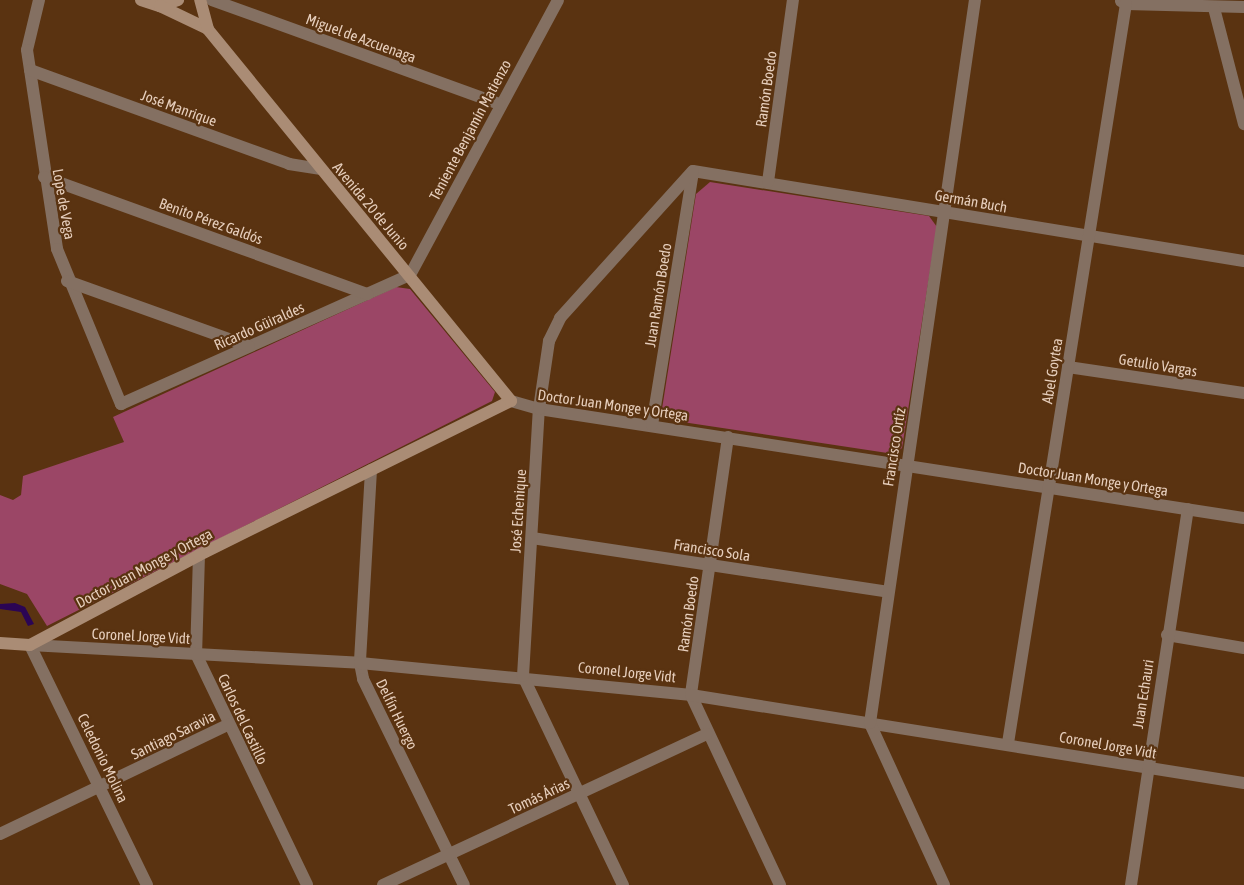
<!DOCTYPE html>
<meta charset="utf-8">
<style>
body{margin:0}
#map{position:relative;width:1244px;height:885px;overflow:hidden;background:#5a3311;font-family:"Asap Condensed",sans-serif}
div>[style]{position:absolute}
.green>*{inset:0;background:#9b4666}
.water>*{inset:0;background:#2b0554}
.street>*{height:12px;margin:-6px;padding:0 6px;transform-origin:6px;border-radius:6px;background:#847062}
.secondary>*{height:12px;margin:-6px;padding:0 6px;transform-origin:6px;border-radius:6px;background:#aa8c75}
span{translate:-50% -50%;white-space:nowrap;text-align:center;line-height:1.15;-webkit-text-stroke:4.5px #5a3311;paint-order:stroke}
.street-label{font-size:15px;color:#e6cebc}
</style>
<div id="map">
<div class="green">
<i style="clip-path:polygon(710px 182px,929px 216px,937px 227px,902px 448px,894px 454px,669px 420px,662px 409px,696px 194px)"></i>
<i style="clip-path:polygon(396px 287px,410px 289px,495px 392px,492px 401px,47px 626px,27px 594px,0 584px,0 495px,13px 500px,21px 495px,23px 476px,124px 442px,113px 417px)"></i>
</div>
<div class="water">
<i style="clip-path:polygon(15px 603px,25px 607px,34px 624px,28px 626px,21px 612px,0 609px,0 604px)"></i>
</div>
<div class="street">
<i style="left:39px;top:0;width:51px;rotate:103.5deg"></i>
<i style="left:27px;top:50px;width:201px;rotate:81.4deg"></i>
<i style="left:57px;top:249px;width:168px;rotate:67.6deg"></i>
<i style="left:121px;top:404px;width:316px;rotate:-24.1deg"></i>
<i style="left:410px;top:275px;width:312px;rotate:-61.7deg"></i>
<i style="left:212px;top:0;width:306px;rotate:19.9deg"></i>
<i style="left:1121px;top:1px;width:6px;rotate:31deg"></i>
<i style="left:1126px;top:4px;width:118px;rotate:1.5deg"></i>
<i style="left:1214px;top:8px;width:120px;rotate:75.5deg"></i>
<i style="left:30px;top:70px;width:276px;rotate:19.9deg"></i>
<i style="left:289px;top:164px;width:31px;rotate:9deg"></i>
<i style="left:693px;top:171px;width:558px;rotate:9.28deg"></i>
<i style="left:44px;top:177px;width:344px;rotate:19.9deg"></i>
<i style="left:768px;top:182px;width:184px;rotate:-82.2deg"></i>
<i style="left:67px;top:281px;width:193px;rotate:19.7deg"></i>
<i style="left:1068px;top:367px;width:178px;rotate:8.4deg"></i>
<i style="left:511px;top:401px;width:29px;rotate:16deg"></i>
<i style="left:539px;top:409px;width:713px;rotate:8.79deg"></i>
<i style="left:652px;top:425px;width:256px;rotate:-80.8deg"></i>
<i style="left:728px;top:437px;width:261px;rotate:98.2deg"></i>
<i style="left:691px;top:695px;width:210px;rotate:64.9deg"></i>
<i style="left:371px;top:470px;width:193px;rotate:93.3deg"></i>
<i style="left:360px;top:663px;width:16px;rotate:79deg"></i>
<i style="left:363px;top:679px;width:229px;rotate:63.9deg"></i>
<i style="left:532px;top:538px;width:359px;rotate:8.6deg"></i>
<i style="left:199px;top:555px;width:99px;rotate:91.7deg"></i>
<i style="left:196px;top:654px;width:256px;rotate:64.3deg"></i>
<i style="left:1167px;top:635px;width:78px;rotate:9.6deg"></i>
<i style="left:1008px;top:743px;width:748px;rotate:-80.93deg"></i>
<i style="left:0;top:834px;width:253px;rotate:-25.6deg"></i>
<i style="left:147px;top:885px;width:267px;rotate:-116deg"></i>
<i style="left:30px;top:645px;width:330px;rotate:3.1deg"></i>
<i style="left:360px;top:663px;width:333px;rotate:5.5deg"></i>
<i style="left:691px;top:695px;width:560px;rotate:9.04deg"></i>
<i style="left:383px;top:885px;width:357px;rotate:-25deg"></i>
<i style="left:623px;top:885px;width:232px;rotate:-115.6deg"></i>
<i style="left:523px;top:676px;width:267px;rotate:-86.6deg"></i>
<i style="left:539px;top:409px;width:69px;rotate:-81.6deg"></i>
<i style="left:549px;top:341px;width:25px;rotate:-64deg"></i>
<i style="left:560px;top:318px;width:198px;rotate:-47.9deg"></i>
<i style="left:944px;top:885px;width:178px;rotate:-114.6deg"></i>
<i style="left:870px;top:723px;width:731px;rotate:-81.74deg"></i>
<i style="left:1131px;top:885px;width:380px;rotate:-81.4deg"></i>
</div>
<div class="secondary">
<i style="left:141px;top:0;width:20px;rotate:18deg"></i>
<i style="left:160px;top:6px;width:19px;rotate:-18deg"></i>
<i style="left:160px;top:6px;width:53px;rotate:25.6deg"></i>
<i style="left:0;top:643px;width:30px;rotate:4deg"></i>
<i style="left:30px;top:645px;width:191px;rotate:-28deg"></i>
<i style="left:199px;top:555px;width:348px;rotate:-26.3deg"></i>
<i style="left:511px;top:401px;width:480px;rotate:-129.2deg"></i>
<i style="left:208px;top:29px;width:30px;rotate:-105deg"></i>
</div>
<div class="street-label">
<span style="left:361px;top:38px;rotate:20deg">Miguel de Azcuenaga</span>
<span style="left:766px;top:89px;rotate:-82deg">Ramón Boedo</span>
<span style="left:179px;top:108px;rotate:20deg">José Manrique</span>
<span style="left:470px;top:130px;rotate:-62deg">Teniente Benjamín Matienzo</span>
<span style="left:971px;top:201px;rotate:10deg">Germán Buch</span>
<span style="left:64px;top:204px;rotate:80deg">Lope de Vega</span>
<span style="left:371px;top:206px;rotate:50deg">Avenida 20 de Junio</span>
<span style="left:211px;top:221px;rotate:20deg">Benito Pérez Galdós</span>
<span style="left:658px;top:295px;rotate:-81deg">Juan Ramón Boedo</span>
<span style="left:259px;top:326px;rotate:-24deg">Ricardo Güiraldes</span>
<span style="left:1158px;top:365px;rotate:9deg">Getulio Vargas</span>
<span style="left:1052px;top:371px;rotate:-81deg">Abel Goytea</span>
<span style="left:613px;top:405px;rotate:8deg">Doctor Juan Monge y Ortega</span>
<span style="left:894px;top:447px;rotate:-81deg">Francisco Ortíz</span>
<span style="left:1093px;top:479px;rotate:9deg">Doctor Juan Monge y Ortega</span>
<span style="left:518px;top:511px;rotate:-86deg">José Echenique</span>
<span style="left:712px;top:550px;rotate:9deg">Francisco Sola</span>
<span style="left:144px;top:568px;rotate:-28deg">Doctor Juan Monge y Ortega</span>
<span style="left:688px;top:614px;rotate:-82deg">Ramón Boedo</span>
<span style="left:141px;top:636px;rotate:3deg">Coronel Jorge Vidt</span>
<span style="left:627px;top:672px;rotate:6deg">Coronel Jorge Vidt</span>
<span style="left:1143px;top:694px;rotate:-81deg">Juan Echauri</span>
<span style="left:397px;top:714px;rotate:64deg">Delfín Huergo</span>
<span style="left:243px;top:719px;rotate:65deg">Carlos del Castillo</span>
<span style="left:173px;top:735px;rotate:-26deg">Santiago Saravia</span>
<span style="left:1108px;top:745px;rotate:10deg">Coronel Jorge Vidt</span>
<span style="left:103px;top:758px;rotate:64deg">Celedonio Molina</span>
<span style="left:539px;top:796px;rotate:-25deg">Tomás Árias</span>
</div>
</div>
